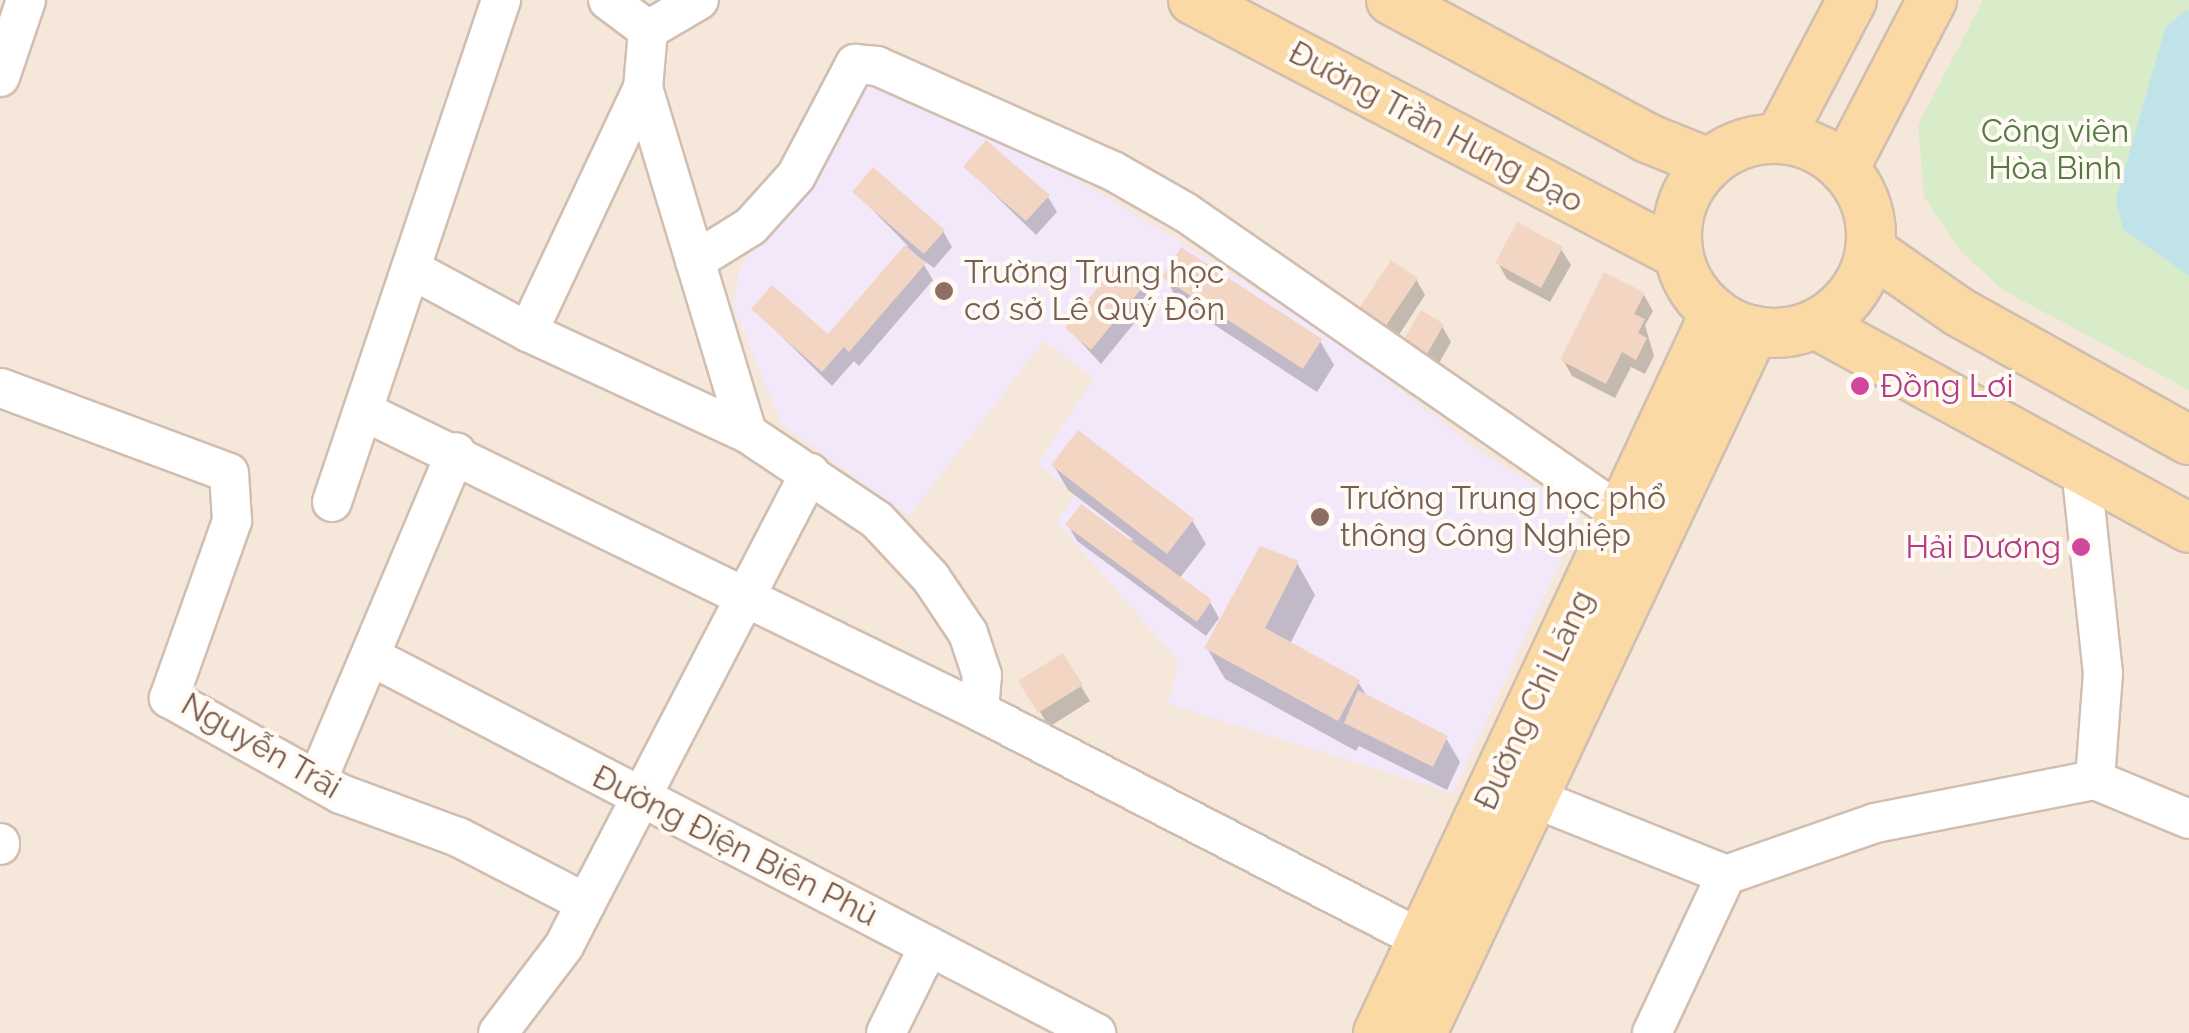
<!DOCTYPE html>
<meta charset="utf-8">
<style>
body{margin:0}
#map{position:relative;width:2189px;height:1033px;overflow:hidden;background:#fdf6ec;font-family:Raleway,sans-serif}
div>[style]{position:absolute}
.residential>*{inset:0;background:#f5e8da}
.education>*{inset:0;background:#f3e8fa}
.green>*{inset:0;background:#d8ecc9}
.water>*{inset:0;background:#bfe3e8}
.shadow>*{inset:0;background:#0003}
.building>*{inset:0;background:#f3d5c3}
.roads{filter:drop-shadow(2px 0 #d1beb0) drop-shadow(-2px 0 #d1beb0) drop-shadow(0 2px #d1beb0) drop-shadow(0 -2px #d1beb0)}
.minor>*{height:38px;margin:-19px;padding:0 19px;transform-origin:19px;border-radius:19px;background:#fff}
.major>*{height:48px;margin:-24px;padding:0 24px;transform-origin:24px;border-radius:24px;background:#fbd9a5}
.major>.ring{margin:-24px;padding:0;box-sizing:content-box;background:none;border:48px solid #fbd9a5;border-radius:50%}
.dots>*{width:28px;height:28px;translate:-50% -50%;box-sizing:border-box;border:5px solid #fffaf3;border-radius:50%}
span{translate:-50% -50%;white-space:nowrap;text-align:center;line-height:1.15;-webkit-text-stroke:8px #fffaf3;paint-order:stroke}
.street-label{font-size:32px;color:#7a5c4d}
.park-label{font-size:32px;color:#537a41}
.education-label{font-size:32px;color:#785e54}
.left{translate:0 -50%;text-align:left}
.hotel-label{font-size:32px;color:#b23c85}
.right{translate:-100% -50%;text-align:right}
</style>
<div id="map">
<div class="residential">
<i style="clip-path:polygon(0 0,2189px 0,2189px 1033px,0 1033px)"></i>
</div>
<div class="education">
<i style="clip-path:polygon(869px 83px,1049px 164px,1125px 208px,1336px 339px,1483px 454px,1583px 512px,1453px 793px,1168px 704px,1179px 662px,1057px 522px,1075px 494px,1038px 463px,1094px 378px,1044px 341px,909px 516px,782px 425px,733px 305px,740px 266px)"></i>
</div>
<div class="green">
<i style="clip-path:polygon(1983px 0,2189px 0,2189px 390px,2001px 289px,1958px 248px,1924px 197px,1918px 125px)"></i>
</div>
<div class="water">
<i style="clip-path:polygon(2187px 10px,2189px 11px,2189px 276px,2123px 229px,2116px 199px,2166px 26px)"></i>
</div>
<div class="shadow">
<i style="clip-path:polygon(966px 167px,1048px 197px,1057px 212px,1036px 235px)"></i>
<i style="clip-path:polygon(855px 192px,943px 231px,952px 247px,934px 268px,920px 258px,933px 280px,859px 366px,854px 361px,832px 386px,754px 309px,828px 337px,908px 246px)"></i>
<i style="clip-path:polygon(1561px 249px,1571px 265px,1550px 302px,1507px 279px,1498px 263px)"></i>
<i style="clip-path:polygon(1165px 277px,1320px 341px,1334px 365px,1317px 392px,1178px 301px)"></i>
<i style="clip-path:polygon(1416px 279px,1425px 295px,1391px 347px,1366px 332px)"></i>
<i style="clip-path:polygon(1144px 284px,1153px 300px,1101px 364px,1068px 328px)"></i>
<i style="clip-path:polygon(1644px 295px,1653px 311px,1645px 325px,1654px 356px,1645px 374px,1631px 367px,1615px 398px,1572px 376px,1563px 360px)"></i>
<i style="clip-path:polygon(1442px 326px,1451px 342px,1431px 377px,1410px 365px)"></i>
<i style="clip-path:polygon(1054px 466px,1192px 520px,1206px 544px,1179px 579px,1210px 602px,1219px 618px,1206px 636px,1077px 541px,1068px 525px,1135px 541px,1068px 490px)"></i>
<i style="clip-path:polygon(1297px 563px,1315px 595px,1290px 644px,1358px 682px,1368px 698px,1446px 738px,1460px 762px,1447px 790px,1359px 746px,1356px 751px,1225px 679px,1207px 648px)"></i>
<i style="clip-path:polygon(1063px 657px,1090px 701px,1049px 727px,1022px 682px)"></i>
</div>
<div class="building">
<i style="clip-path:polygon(986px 140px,1050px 195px,1026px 221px,963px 167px)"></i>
<i style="clip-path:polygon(873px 167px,945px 230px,924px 254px,852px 192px)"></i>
<i style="clip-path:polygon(1517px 222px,1563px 247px,1541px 288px,1495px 263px)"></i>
<i style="clip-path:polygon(905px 245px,926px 263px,849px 352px,844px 347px,822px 372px,751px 309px,772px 285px,828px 334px)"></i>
<i style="clip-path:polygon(1181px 247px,1322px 339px,1303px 369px,1162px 277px)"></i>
<i style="clip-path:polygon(1391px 260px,1418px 278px,1381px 333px,1354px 316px)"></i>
<i style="clip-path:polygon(1119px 261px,1146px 283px,1091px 350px,1065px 328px)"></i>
<i style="clip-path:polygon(1604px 272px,1645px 293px,1634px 314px,1645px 319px,1638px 333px,1647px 338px,1636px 360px,1622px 352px,1606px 384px,1560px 360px)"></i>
<i style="clip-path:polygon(1421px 310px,1444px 324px,1422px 363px,1398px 349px)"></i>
<i style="clip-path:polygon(1078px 430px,1194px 519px,1167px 554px,1051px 465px)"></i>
<i style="clip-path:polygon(1081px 504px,1212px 600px,1197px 622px,1065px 525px)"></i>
<i style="clip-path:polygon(1260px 546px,1299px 561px,1265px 628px,1360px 680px,1338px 721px,1204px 648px)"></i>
<i style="clip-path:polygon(1063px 653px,1083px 685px,1038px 713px,1018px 681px)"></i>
<i style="clip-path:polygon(1358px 690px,1448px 736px,1433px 767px,1344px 723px)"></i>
</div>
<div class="roads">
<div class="minor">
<i style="left:608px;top:0;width:50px;rotate:36.9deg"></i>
<i style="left:648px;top:30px;width:58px;rotate:94.9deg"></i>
<i style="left:643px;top:88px;width:360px;rotate:73.2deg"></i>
<i style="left:747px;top:433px;width:156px;rotate:33.8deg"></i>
<i style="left:877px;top:520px;width:79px;rotate:47deg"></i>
<i style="left:931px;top:578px;width:66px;rotate:56.1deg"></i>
<i style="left:968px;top:633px;width:44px;rotate:71.6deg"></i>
<i style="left:982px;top:675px;width:36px;rotate:95deg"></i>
<i style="left:979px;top:711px;width:499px;rotate:27.3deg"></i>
<i style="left:648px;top:30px;width:59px;rotate:-30.5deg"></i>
<i style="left:0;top:77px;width:81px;rotate:-71.3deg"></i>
<i style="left:695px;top:261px;width:66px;rotate:-32deg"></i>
<i style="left:751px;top:226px;width:67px;rotate:-48deg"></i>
<i style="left:796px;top:176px;width:127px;rotate:-62.2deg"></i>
<i style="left:855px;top:64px;width:22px;rotate:5deg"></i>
<i style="left:877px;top:66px;width:258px;rotate:24deg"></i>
<i style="left:1113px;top:171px;width:83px;rotate:29.7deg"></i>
<i style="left:1185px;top:212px;width:530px;rotate:34.71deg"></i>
<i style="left:411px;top:269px;width:133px;rotate:28.3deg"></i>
<i style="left:528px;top:332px;width:241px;rotate:24.8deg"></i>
<i style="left:528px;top:332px;width:270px;rotate:-64.8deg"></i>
<i style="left:1px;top:388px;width:243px;rotate:20.4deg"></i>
<i style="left:229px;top:473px;width:48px;rotate:86.4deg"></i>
<i style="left:232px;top:521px;width:188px;rotate:109.6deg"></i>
<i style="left:169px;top:698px;width:197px;rotate:29.2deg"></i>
<i style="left:341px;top:794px;width:125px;rotate:20.2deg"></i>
<i style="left:458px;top:837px;width:144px;rotate:27.3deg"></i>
<i style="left:586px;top:903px;width:48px;rotate:117.1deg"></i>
<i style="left:564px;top:946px;width:109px;rotate:127.2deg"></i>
<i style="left:363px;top:411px;width:685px;rotate:25.97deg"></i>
<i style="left:2081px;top:468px;width:206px;rotate:83.9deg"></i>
<i style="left:2103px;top:673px;width:107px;rotate:94.3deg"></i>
<i style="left:332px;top:502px;width:530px;rotate:-71.39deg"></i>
<i style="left:374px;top:658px;width:814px;rotate:27.45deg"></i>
<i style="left:317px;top:781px;width:357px;rotate:-67.1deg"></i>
<i style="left:1509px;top:788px;width:234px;rotate:21.8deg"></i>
<i style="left:1726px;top:875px;width:158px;rotate:-19.2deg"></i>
<i style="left:1875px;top:823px;width:224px;rotate:-11.1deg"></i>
<i style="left:2095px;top:780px;width:102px;rotate:22.5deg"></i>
<i style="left:0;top:843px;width:2px;rotate:90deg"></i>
<i style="left:586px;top:903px;width:485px;rotate:-62.5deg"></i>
<i style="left:886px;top:1033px;width:97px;rotate:-63.7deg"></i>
<i style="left:1652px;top:1033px;width:174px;rotate:-64.9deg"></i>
</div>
<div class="major">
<i style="left:1193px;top:0;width:547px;rotate:27.64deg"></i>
<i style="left:1391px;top:0;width:291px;rotate:28.3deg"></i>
<i style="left:1647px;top:138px;width:67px;rotate:22deg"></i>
<i class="ring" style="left:1677px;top:139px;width:146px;height:146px"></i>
<i style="left:1779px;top:139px;width:157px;rotate:-62.3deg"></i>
<i style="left:1844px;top:169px;width:191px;rotate:-62.5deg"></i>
<i style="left:1870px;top:250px;width:108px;rotate:34.9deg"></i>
<i style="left:1959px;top:312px;width:263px;rotate:29.1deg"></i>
<i style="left:1815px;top:324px;width:426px;rotate:28.6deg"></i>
<i style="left:1378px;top:1033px;width:795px;rotate:-64.92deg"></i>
<i style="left:1422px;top:1033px;width:777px;rotate:-64.69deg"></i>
</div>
</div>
<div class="dots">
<i style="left:944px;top:291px;background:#8d6e63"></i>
<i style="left:1860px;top:386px;background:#d1479c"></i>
<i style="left:1320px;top:517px;background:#8d6e63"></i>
<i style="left:2081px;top:547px;background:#d1479c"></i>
</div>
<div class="street-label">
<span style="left:1436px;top:127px;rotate:28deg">Đường Trần Hưng Đạo</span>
<span style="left:1534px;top:700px;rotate:-65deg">Đường Chi Lăng</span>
<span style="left:261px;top:746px;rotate:30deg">Nguyễn Trãi</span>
<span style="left:735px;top:846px;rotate:27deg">Đường Điện Biên Phủ</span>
</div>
<div class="park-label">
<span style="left:2055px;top:150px">Công viên<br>Hòa Bình</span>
</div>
<div class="education-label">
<span class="left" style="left:964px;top:291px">Trường Trung học<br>cơ sở Lê Quý Đôn</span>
<span class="left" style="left:1340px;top:517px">Trường Trung học phổ<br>thông Công Nghiệp</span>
</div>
<div class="hotel-label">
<span class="left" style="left:1880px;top:386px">Đồng Lơi</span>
<span class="right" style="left:2061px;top:547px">Hải Dương</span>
</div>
</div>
